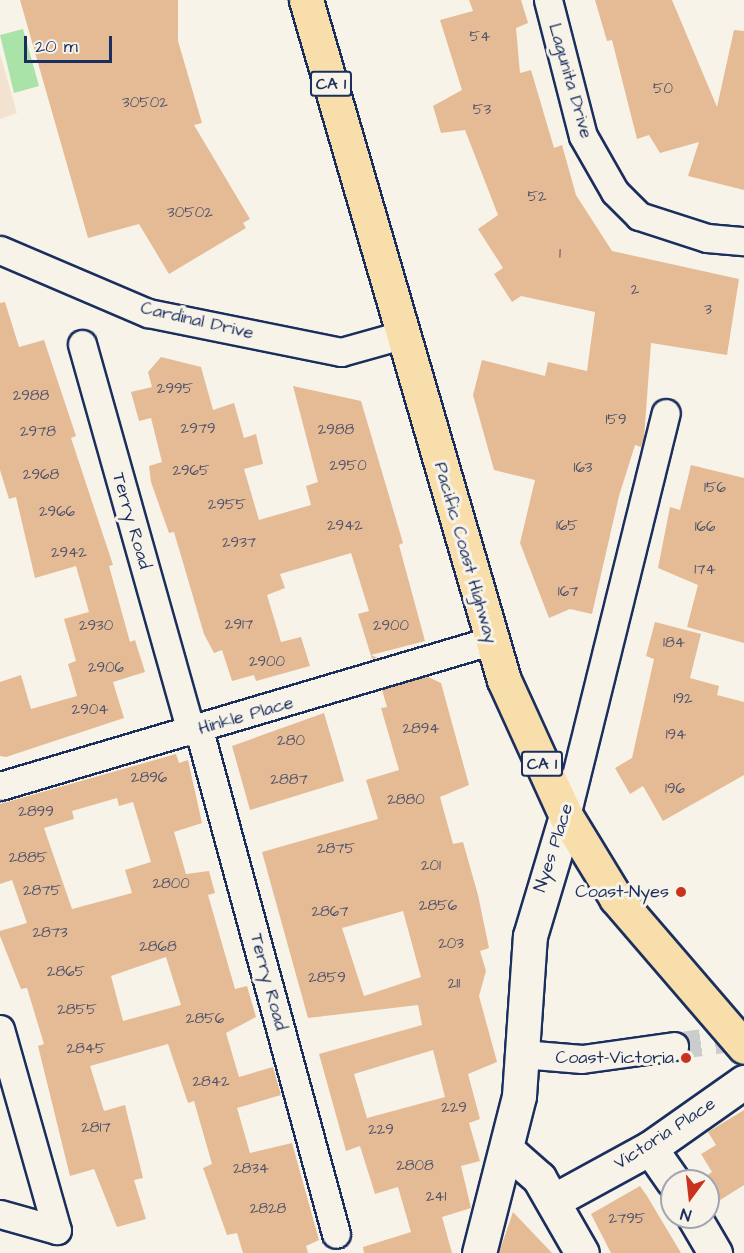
<!DOCTYPE html>
<style>
body{margin:0}
#map{position:relative;width:744px;height:1253px;overflow:hidden;background:#f7f3e8;font-family:"Architects Daughter",sans-serif}
div>[style]{position:absolute}
.built>*{inset:0;background:#f2e2cf}
.green>*{inset:0;background:#aae3a7}
.building>*{inset:0;background:#e5bb95}
.street-tunnel>*{height:27px;margin-top:-13.5px;transform-origin:0;background:repeating-linear-gradient(90deg,#cbcccc 0 27px,transparent 0 41px)}
.roads{filter:drop-shadow(2px 0 #1b2f5e) drop-shadow(-2px 0 #1b2f5e) drop-shadow(0 2px #1b2f5e) drop-shadow(0 -2px #1b2f5e)}
.street>*{height:27px;margin:-13.5px;padding:0 13.5px;transform-origin:13.5px;border-radius:13.5px;background:#f7f3e8}
.secondary>*{height:33px;margin:-16.5px;padding:0 16.5px;transform-origin:16.5px;border-radius:16.5px;background:#f7f3e8}
.highway>*{height:33px;margin:-16.5px;padding:0 16.5px;transform-origin:16.5px;border-radius:16.5px;background:#f8deab}
.dots>*{width:16px;height:16px;translate:-50% -50%;box-sizing:border-box;border:3px solid #f7f3e8;border-radius:50%}
span{translate:-50% -50%;white-space:nowrap;text-align:center;line-height:1.15;-webkit-text-stroke:6px #f7f3e8;paint-order:stroke}
.number-label{font-size:15px;color:#4e526c}
.number-label span{-webkit-text-stroke-width:0}
.shield-label span{padding:2px 4px;background:#f7f3e8;border:2px solid;border-radius:4px;-webkit-text-stroke-width:0}
.shield-label{font-size:16px;color:#1b2f5e;font-weight:700}
.street-label{font-size:18px;color:#1b2f5e}
.poi-label{font-size:18px;color:#1b2f5e}
.right{translate:-100% -50%;text-align:right}
.north{position:absolute;left:660px;top:1169px;width:60px;height:60px;box-sizing:border-box;background:#f7f3e8;border:2px solid #9fa5b1;border-radius:50%;rotate:195deg;font-size:16px;font-weight:700;line-height:24px;text-align:center;color:#1b2f5e}
.north::after{content:'';display:block;margin:auto;width:21px;height:27px;background:#c8321e;clip-path:polygon(50% 0,100% 100%,50% 72%,0 100%)}
.scale{position:absolute;left:24px;top:36px;width:88px;height:27px;box-sizing:border-box;border:3px solid #1b2f5e;border-top:0;padding-left:8px;font-size:18px;line-height:21px;white-space:nowrap;color:#1b2f5e;-webkit-text-stroke:4px #f7f3e8;paint-order:stroke}
</style>
<div id="map">
<div class="built">
<i style="clip-path:polygon(0 54px,17px 113px,0 119px)"></i>
</div>
<div class="green">
<i style="clip-path:polygon(23px 29px,39px 86px,14px 93px,0 35px)"></i>
</div>
<div class="building">
<i style="clip-path:polygon(20px 0,178px 0,178px 41px,202px 123px,194px 125px,250px 219px,243px 223px,246px 228px,169px 274px,139px 224px,88px 238px)"></i>
<i style="clip-path:polygon(469px 0,521px 0,528px 23px,516px 28px,520px 73px,531px 70px,554px 148px,562px 145px,576px 195px,612px 251px,739px 279px,727px 355px,651px 343px,644px 438px,641px 447px,635px 445px,619px 496px,592px 614px,570px 609px,549px 618px,520px 543px,535px 480px,494px 470px,473px 395px,482px 360px,545px 376px,548px 362px,587px 371px,595px 312px,521px 296px,512px 302px,494px 274px,503px 268px,478px 229px,498px 215px,465px 130px,441px 133px,433px 106px,462px 90px,440px 20px,473px 11px)"></i>
<i style="clip-path:polygon(595px 0,672px 0,717px 107px,734px 30px,744px 31px,744px 190px,688px 176px,699px 142px,660px 153px,649px 135px,637px 139px,612px 40px,607px 41px)"></i>
<i style="clip-path:polygon(5px 302px,19px 347px,44px 340px,76px 436px,71px 438px,113px 565px,109px 566px,130px 642px,135px 640px,145px 672px,113px 682px,124px 718px,6px 757px,0 756px,0 682px,21px 675px,31px 709px,77px 696px,68px 664px,76px 661px,64px 619px,89px 612px,76px 566px,35px 578px,16px 497px,9px 499px,0 470px,0 303px)"></i>
<i style="clip-path:polygon(161px 357px,201px 367px,213px 410px,234px 403px,244px 438px,256px 434px,263px 464px,244px 469px,259px 520px,311px 505px,306px 486px,318px 482px,293px 386px,361px 401px,403px 543px,399px 545px,425px 641px,371px 655px,378px 658px,372px 659px,358px 614px,369px 611px,351px 553px,280px 574px,285px 588px,267px 595px,281px 642px,301px 637px,310px 666px,256px 681px,254px 675px,232px 681px,222px 650px,214px 653px,204px 634px,174px 532px,169px 533px,151px 482px,149px 466px,162px 462px,151px 418px,139px 421px,131px 392px,152px 387px,148px 372px)"></i>
<i style="clip-path:polygon(691px 465px,744px 478px,744px 643px,687px 627px,698px 585px,658px 568px,670px 507px,680px 510px)"></i>
<i style="clip-path:polygon(655px 622px,701px 634px,690px 678px,719px 686px,717px 695px,744px 702px,744px 775px,663px 821px,643px 786px,630px 794px,615px 768px,632px 758px,654px 659px,646px 656px)"></i>
<i style="clip-path:polygon(evenodd,426px 676px,441px 683px,469px 785px,440px 797px,453px 844px,463px 842px,478px 895px,489px 948px,480px 951px,486px 971px,479px 996px,497px 1062px,468px 1074px,480px 1119px,469px 1123px,480px 1161px,461px 1166px,471px 1208px,442px 1217px,452px 1253px,364px 1253px,363px 1247px,411px 1232px,398px 1187px,375px 1194px,360px 1146px,346px 1151px,319px 1054px,422px 1025px,418px 1005px,308px 1018px,262px 852px,378px 819px,366px 780px,399px 770px,381px 708px,387px 707px,382px 690px,426px 676px,403px 911px,421px 977px,364px 996px,342px 928px,403px 911px,426px 676px,433px 1050px,445px 1097px,367px 1118px,354px 1074px,433px 1050px)"></i>
<i style="clip-path:polygon(324px 713px,344px 781px,250px 810px,232px 746px)"></i>
<i style="clip-path:polygon(evenodd,176px 754px,179px 763px,188px 760px,202px 823px,174px 832px,186px 874px,209px 871px,215px 893px,208px 895px,235px 989px,247px 986px,256px 1017px,226px 1033px,239px 1077px,273px 1067px,281px 1095px,237px 1108px,250px 1153px,292px 1143px,319px 1240px,306px 1246px,308px 1253px,243px 1253px,237px 1233px,227px 1235px,203px 1168px,212px 1164px,194px 1101px,188px 1103px,168px 1044px,90px 1066px,104px 1111px,125px 1105px,143px 1178px,134px 1180px,146px 1219px,117px 1227px,94px 1169px,70px 1176px,38px 1046px,44px 1044px,27px 988px,21px 989px,0 936px,0 931px,27px 923px,12px 880px,0 884px,0 804px,176px 754px,117px 798px,119px 806px,133px 802px,151px 862px,125px 870px,132px 893px,72px 909px,44px 828px,74px 819px,72px 811px,117px 798px,176px 754px,166px 957px,181px 1005px,123px 1021px,111px 976px,166px 957px)"></i>
<i style="clip-path:polygon(744px 1110px,744px 1185px,717px 1202px,703px 1178px,712px 1172px,701px 1154px,716px 1145px,708px 1132px)"></i>
<i style="clip-path:polygon(640px 1186px,647px 1196px,681px 1253px,611px 1253px,591px 1214px)"></i>
<i style="clip-path:polygon(513px 1212px,552px 1253px,499px 1253px)"></i>
</div>
<div class="street-tunnel">
<i style="left:674px;top:1046px;width:71px;rotate:-8.1deg"></i>
</div>
<div class="roads">
<div class="street">
<i style="left:548px;top:0;width:140px;rotate:75.6deg"></i>
<i style="left:583px;top:136px;width:64px;rotate:60.3deg"></i>
<i style="left:615px;top:192px;width:34px;rotate:45deg"></i>
<i style="left:639px;top:216px;width:71px;rotate:17.9deg"></i>
<i style="left:707px;top:238px;width:37px;rotate:5deg"></i>
<i style="left:0;top:250px;width:161px;rotate:23.1deg"></i>
<i style="left:148px;top:313px;width:197px;rotate:11.4deg"></i>
<i style="left:341px;top:352px;width:63px;rotate:-15.6deg"></i>
<i style="left:82px;top:344px;width:403px;rotate:74.3deg"></i>
<i style="left:199px;top:730px;width:522px;rotate:74.79deg"></i>
<i style="left:0;top:786px;width:511px;rotate:-16.48deg"></i>
<i style="left:566px;top:816px;width:415px;rotate:-76.1deg"></i>
<i style="left:0;top:1029px;width:209px;rotate:74.2deg"></i>
<i style="left:522px;top:1054px;width:60px;rotate:4.8deg"></i>
<i style="left:582px;top:1059px;width:93px;rotate:-8deg"></i>
<i style="left:0;top:1214px;width:59px;rotate:15.7deg"></i>
</div>
<div class="secondary">
<i style="left:650px;top:1148px;width:40px;rotate:55.1deg"></i>
<i style="left:507px;top:1150px;width:43px;rotate:41.2deg"></i>
<i style="left:539px;top:1178px;width:86px;rotate:60.2deg"></i>
<i style="left:553px;top:1201px;width:111px;rotate:-28.7deg"></i>
<i style="left:650px;top:1148px;width:115px;rotate:-35.1deg"></i>
<i style="left:694px;top:1217px;width:42px;rotate:59.7deg"></i>
<i style="left:479px;top:1253px;width:162px;rotate:-75.7deg"></i>
<i style="left:519px;top:1096px;width:160px;rotate:-86.1deg"></i>
<i style="left:530px;top:936px;width:125px;rotate:-73.3deg"></i>
</div>
<div class="highway">
<i style="left:306px;top:0;width:708px;rotate:73.77deg"></i>
<i style="left:504px;top:680px;width:149px;rotate:65.5deg"></i>
<i style="left:566px;top:816px;width:96px;rotate:58.6deg"></i>
<i style="left:616px;top:898px;width:196px;rotate:49.3deg"></i>
</div>
</div>
<div class="dots">
<i style="left:681px;top:892px;background:#c8321e"></i>
<i style="left:686px;top:1058px;background:#c8321e"></i>
</div>
<div class="number-label">
<span style="left:480px;top:37px">54</span>
<span style="left:663px;top:89px">50</span>
<span style="left:145px;top:103px">30502</span>
<span style="left:482px;top:110px">53</span>
<span style="left:537px;top:197px">52</span>
<span style="left:190px;top:213px">30502</span>
<span style="left:560px;top:254px">1</span>
<span style="left:635px;top:290px">2</span>
<span style="left:708px;top:310px">3</span>
<span style="left:175px;top:389px">2995</span>
<span style="left:31px;top:396px">2988</span>
<span style="left:616px;top:420px">159</span>
<span style="left:198px;top:429px">2979</span>
<span style="left:336px;top:430px">2988</span>
<span style="left:38px;top:432px">2978</span>
<span style="left:348px;top:466px">2950</span>
<span style="left:583px;top:468px">163</span>
<span style="left:191px;top:471px">2965</span>
<span style="left:41px;top:475px">2968</span>
<span style="left:715px;top:488px">156</span>
<span style="left:227px;top:505px">2955</span>
<span style="left:57px;top:512px">2966</span>
<span style="left:345px;top:526px">2942</span>
<span style="left:567px;top:526px">165</span>
<span style="left:705px;top:527px">166</span>
<span style="left:239px;top:543px">2937</span>
<span style="left:69px;top:553px">2942</span>
<span style="left:705px;top:570px">174</span>
<span style="left:568px;top:592px">167</span>
<span style="left:239px;top:625px">2917</span>
<span style="left:96px;top:626px">2930</span>
<span style="left:391px;top:626px">2900</span>
<span style="left:674px;top:643px">184</span>
<span style="left:267px;top:662px">2900</span>
<span style="left:106px;top:668px">2906</span>
<span style="left:683px;top:699px">192</span>
<span style="left:90px;top:710px">2904</span>
<span style="left:421px;top:729px">2894</span>
<span style="left:676px;top:735px">194</span>
<span style="left:291px;top:741px">280</span>
<span style="left:149px;top:778px">2896</span>
<span style="left:289px;top:780px">2887</span>
<span style="left:675px;top:789px">196</span>
<span style="left:406px;top:800px">2880</span>
<span style="left:36px;top:812px">2899</span>
<span style="left:336px;top:849px">2875</span>
<span style="left:28px;top:858px">2885</span>
<span style="left:431px;top:866px">201</span>
<span style="left:171px;top:884px">2800</span>
<span style="left:42px;top:891px">2875</span>
<span style="left:438px;top:906px">2856</span>
<span style="left:330px;top:912px">2867</span>
<span style="left:50px;top:933px">2873</span>
<span style="left:451px;top:944px">203</span>
<span style="left:158px;top:947px">2868</span>
<span style="left:66px;top:972px">2865</span>
<span style="left:327px;top:978px">2859</span>
<span style="left:454px;top:984px">211</span>
<span style="left:77px;top:1010px">2855</span>
<span style="left:205px;top:1019px">2856</span>
<span style="left:86px;top:1049px">2845</span>
<span style="left:211px;top:1082px">2842</span>
<span style="left:454px;top:1108px">229</span>
<span style="left:96px;top:1128px">2817</span>
<span style="left:381px;top:1130px">229</span>
<span style="left:415px;top:1166px">2808</span>
<span style="left:251px;top:1169px">2834</span>
<span style="left:436px;top:1197px">241</span>
<span style="left:268px;top:1209px">2828</span>
<span style="left:627px;top:1219px">2795</span>
</div>
<div class="shield-label">
<span style="left:331px;top:84px">CA 1</span>
<span style="left:542px;top:764px">CA 1</span>
</div>
<div class="street-label">
<span style="left:570px;top:81px;rotate:74deg">Lagunita Drive</span>
<span style="left:197px;top:321px;rotate:13deg">Cardinal Drive</span>
<span style="left:131px;top:521px;rotate:74deg">Terry Road</span>
<span style="left:465px;top:553px;rotate:74deg">Pacific Coast Highway</span>
<span style="left:246px;top:716px;rotate:-16deg">Hinkle Place</span>
<span style="left:554px;top:848px;rotate:-72deg">Nyes Place</span>
<span style="left:268px;top:982px;rotate:75deg">Terry Road</span>
<span style="left:665px;top:1134px;rotate:-33deg">Victoria Place</span>
</div>
<div class="poi-label">
<span class="right" style="left:669px;top:892px">Coast-Nyes</span>
<span class="right" style="left:674px;top:1058px">Coast-Victoria</span>
</div>
<div class="north">N</div>
<div class="scale">20 m</div>
</div>
